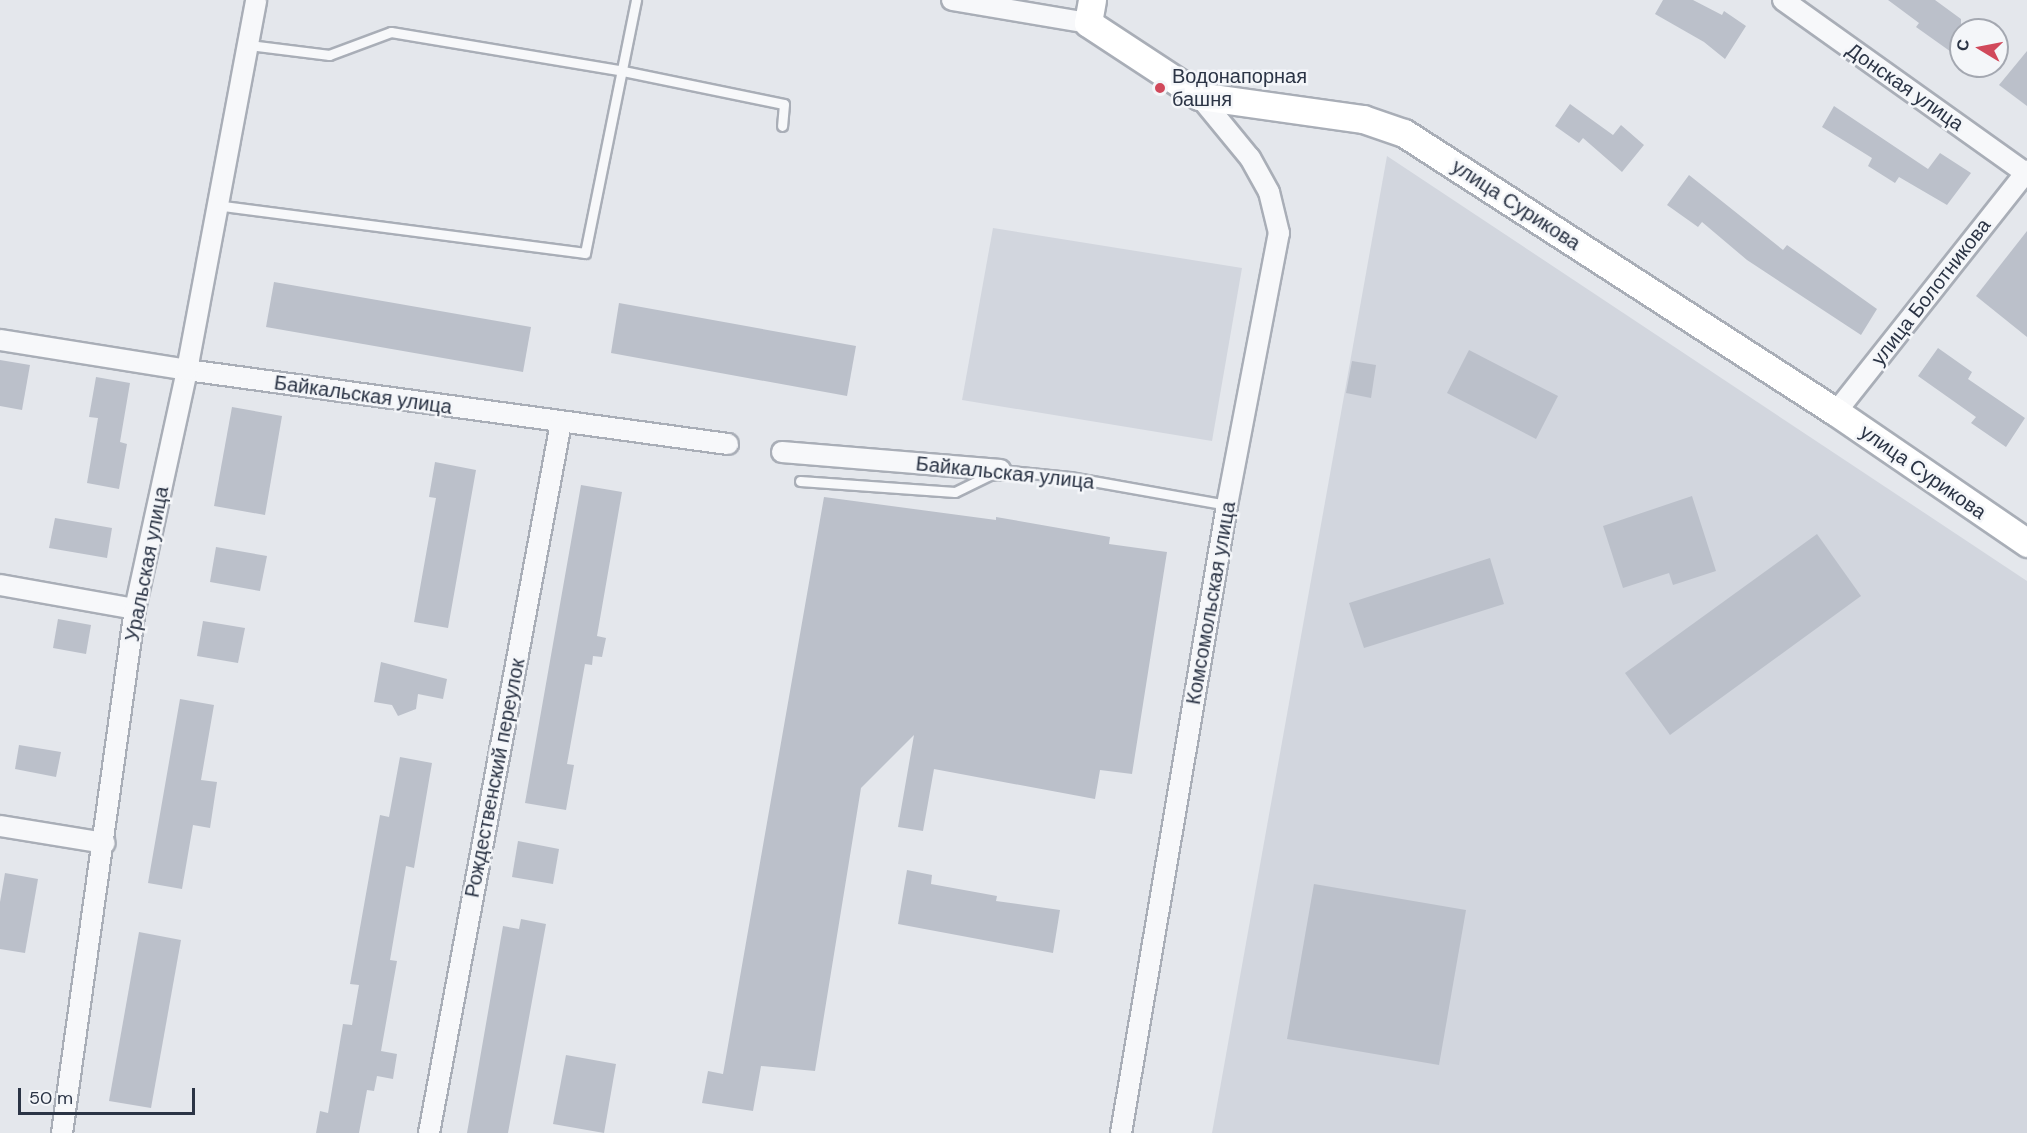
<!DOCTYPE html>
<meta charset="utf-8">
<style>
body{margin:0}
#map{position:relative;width:2027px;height:1133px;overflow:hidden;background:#e4e7ec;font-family:"DM Sans",sans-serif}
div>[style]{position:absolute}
.built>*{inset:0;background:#d2d6de}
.building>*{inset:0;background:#bbc0ca}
.roads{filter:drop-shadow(2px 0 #a9aeb7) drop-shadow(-2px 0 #a9aeb7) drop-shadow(0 2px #a9aeb7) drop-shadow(0 -2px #a9aeb7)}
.lane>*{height:9px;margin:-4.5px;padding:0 4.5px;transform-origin:4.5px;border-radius:4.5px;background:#f7f8fa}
.street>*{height:20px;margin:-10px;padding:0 10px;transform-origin:10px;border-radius:10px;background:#f7f8fa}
.secondary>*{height:27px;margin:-13.5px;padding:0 13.5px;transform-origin:13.5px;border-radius:13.5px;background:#fff}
.dots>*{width:16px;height:16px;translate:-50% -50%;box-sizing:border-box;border:3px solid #f4f6f9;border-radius:50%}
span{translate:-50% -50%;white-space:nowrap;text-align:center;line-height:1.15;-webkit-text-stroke:5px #f4f6f9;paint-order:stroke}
.poi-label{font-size:20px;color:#2b3445}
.left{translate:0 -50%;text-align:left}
.street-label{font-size:20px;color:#2b3445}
.north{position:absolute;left:1949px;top:18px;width:60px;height:60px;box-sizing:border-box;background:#f4f6f9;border:2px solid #a4a8b1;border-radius:50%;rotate:280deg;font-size:16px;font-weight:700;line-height:24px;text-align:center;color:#2b3445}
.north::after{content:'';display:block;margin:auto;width:21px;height:27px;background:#d1495b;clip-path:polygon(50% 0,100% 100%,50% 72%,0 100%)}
.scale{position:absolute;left:18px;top:1088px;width:177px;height:27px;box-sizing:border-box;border:3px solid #2b3445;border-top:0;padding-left:8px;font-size:18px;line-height:21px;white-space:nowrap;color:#2b3445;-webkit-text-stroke:4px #f4f6f9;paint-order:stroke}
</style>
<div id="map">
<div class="built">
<i style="clip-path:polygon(1387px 156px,2027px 581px,2027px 1133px,1212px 1133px)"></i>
<i style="clip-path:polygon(993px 228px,1242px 268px,1212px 441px,962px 400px)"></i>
</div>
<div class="building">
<i style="clip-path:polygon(1663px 0,1693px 0,1722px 15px,1724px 11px,1746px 26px,1725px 59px,1704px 42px,1655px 14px)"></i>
<i style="clip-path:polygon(1888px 0,1935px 0,1961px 19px,1961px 59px,1916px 27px,1919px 23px)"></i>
<i style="clip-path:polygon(2027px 51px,2027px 106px,1999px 85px)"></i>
<i style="clip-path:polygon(1570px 104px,1613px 135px,1621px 125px,1644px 145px,1622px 172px,1583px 138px,1579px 143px,1555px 126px)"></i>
<i style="clip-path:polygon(1834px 106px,1928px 169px,1940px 153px,1971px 173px,1947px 205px,1899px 177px,1895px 183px,1868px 166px,1872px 158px,1822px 127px)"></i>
<i style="clip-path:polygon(1689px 175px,1783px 250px,1787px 245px,1877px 309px,1861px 335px,1747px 260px,1702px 222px,1698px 227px,1667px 205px)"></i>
<i style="clip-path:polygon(2027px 231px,2027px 337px,1976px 296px)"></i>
<i style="clip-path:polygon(274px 282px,531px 327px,523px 372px,266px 327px)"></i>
<i style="clip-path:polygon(619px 303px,856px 346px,847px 396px,611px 353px)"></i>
<i style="clip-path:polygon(1938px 348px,1972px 372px,1968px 379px,2025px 418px,2006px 447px,1971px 423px,1976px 417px,1918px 376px)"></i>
<i style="clip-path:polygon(1469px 350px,1558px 396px,1536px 439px,1447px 393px)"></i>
<i style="clip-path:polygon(0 360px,30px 365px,22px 410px,0 406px)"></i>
<i style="clip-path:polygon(1352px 361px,1376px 365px,1371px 398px,1346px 393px)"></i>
<i style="clip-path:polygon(96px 377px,130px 383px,120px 442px,127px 444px,119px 489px,87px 483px,98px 418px,89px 417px)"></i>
<i style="clip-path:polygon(232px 407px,282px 416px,265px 515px,214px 506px)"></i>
<i style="clip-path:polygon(435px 462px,476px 470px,448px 628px,414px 622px,436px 498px,429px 497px)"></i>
<i style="clip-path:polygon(581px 485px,622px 492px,597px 636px,606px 638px,602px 657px,593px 656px,592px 665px,585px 664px,567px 764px,574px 765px,566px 810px,525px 803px)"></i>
<i style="clip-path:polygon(1692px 496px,1716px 571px,1673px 585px,1669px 573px,1623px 588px,1603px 526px)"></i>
<i style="clip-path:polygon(824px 497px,996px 520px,996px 517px,1110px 537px,1109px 544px,1167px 552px,1132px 774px,1100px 770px,1095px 799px,934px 769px,923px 831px,898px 827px,914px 735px,861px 788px,815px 1071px,761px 1066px,753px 1111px,702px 1103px,708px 1071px,723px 1074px)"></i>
<i style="clip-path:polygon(55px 518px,112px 528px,107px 558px,49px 548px)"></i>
<i style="clip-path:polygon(1817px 534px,1861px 596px,1670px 735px,1625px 673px)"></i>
<i style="clip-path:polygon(216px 547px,267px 556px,260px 591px,210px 582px)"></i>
<i style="clip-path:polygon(1490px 558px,1504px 604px,1364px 648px,1349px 603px)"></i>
<i style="clip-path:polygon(58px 619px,91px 625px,86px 654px,53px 648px)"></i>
<i style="clip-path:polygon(203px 621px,245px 628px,238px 663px,197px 656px)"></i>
<i style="clip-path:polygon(381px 662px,447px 679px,443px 699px,418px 694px,416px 709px,398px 716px,392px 705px,374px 702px)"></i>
<i style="clip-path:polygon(180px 699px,214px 705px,201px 780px,217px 782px,210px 828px,193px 825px,182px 889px,148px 883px)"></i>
<i style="clip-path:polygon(19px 745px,61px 752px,56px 777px,15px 769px)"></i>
<i style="clip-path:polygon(400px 757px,432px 763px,414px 868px,406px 866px,390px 960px,397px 961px,381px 1051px,397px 1054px,393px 1079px,377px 1076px,374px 1091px,367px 1090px,359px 1133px,316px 1133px,320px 1111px,328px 1113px,343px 1024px,352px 1025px,359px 985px,350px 984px,380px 815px,389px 817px)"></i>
<i style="clip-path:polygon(518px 841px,559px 849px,553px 884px,512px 877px)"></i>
<i style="clip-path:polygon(907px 870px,932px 875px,931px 884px,997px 896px,996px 901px,1060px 910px,1053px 953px,898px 924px)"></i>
<i style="clip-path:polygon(5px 873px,38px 879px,25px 953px,0 949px,0 902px)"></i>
<i style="clip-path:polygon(1314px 884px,1466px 910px,1439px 1065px,1287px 1039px)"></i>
<i style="clip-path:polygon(521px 919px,546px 924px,508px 1133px,467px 1133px,503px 926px,519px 929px)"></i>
<i style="clip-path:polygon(139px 932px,181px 940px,151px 1108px,109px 1101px)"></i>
<i style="clip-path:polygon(566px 1055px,616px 1064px,604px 1133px,553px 1124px)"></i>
</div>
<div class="roads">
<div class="lane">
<i style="left:249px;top:45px;width:81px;rotate:7.1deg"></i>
<i style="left:329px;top:55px;width:66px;rotate:-20.4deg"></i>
<i style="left:391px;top:32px;width:235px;rotate:9.5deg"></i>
<i style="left:623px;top:71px;width:164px;rotate:11.6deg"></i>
<i style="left:784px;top:104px;width:22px;rotate:95deg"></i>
<i style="left:216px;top:205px;width:372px;rotate:7.4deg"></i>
<i style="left:585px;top:253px;width:258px;rotate:-78.6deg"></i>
<i style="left:800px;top:481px;width:155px;rotate:4.1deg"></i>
<i style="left:955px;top:492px;width:50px;rotate:-26.1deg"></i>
<i style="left:1000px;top:470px;width:70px;rotate:5.7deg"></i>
<i style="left:1070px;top:477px;width:159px;rotate:10.1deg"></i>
</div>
<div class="street">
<i style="left:952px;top:0;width:138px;rotate:9.6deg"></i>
<i style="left:1783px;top:0;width:300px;rotate:35.5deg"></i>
<i style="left:0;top:340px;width:189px;rotate:9.1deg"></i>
<i style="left:187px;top:370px;width:546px;rotate:7.79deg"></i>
<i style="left:1836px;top:412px;width:308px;rotate:-51.6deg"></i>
<i style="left:782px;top:452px;width:219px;rotate:4.7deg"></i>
<i style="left:0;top:585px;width:137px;rotate:10.1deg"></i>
<i style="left:0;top:826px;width:106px;rotate:9.2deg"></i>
<i style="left:62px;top:1133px;width:529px;rotate:-82.07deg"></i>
<i style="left:135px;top:609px;width:245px;rotate:-77.7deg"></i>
<i style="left:187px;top:370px;width:376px;rotate:-79.4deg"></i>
<i style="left:429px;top:1133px;width:722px;rotate:-79.47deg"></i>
<i style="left:1121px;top:1133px;width:637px;rotate:-80.42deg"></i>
<i style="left:1227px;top:505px;width:277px;rotate:-79.2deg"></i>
<i style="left:1279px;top:233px;width:42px;rotate:-103.7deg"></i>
<i style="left:1269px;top:192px;width:39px;rotate:-119deg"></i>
<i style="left:1250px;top:158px;width:80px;rotate:-129.4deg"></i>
</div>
<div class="secondary">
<i style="left:1092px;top:0;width:23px;rotate:100deg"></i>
<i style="left:1088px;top:23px;width:133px;rotate:33.3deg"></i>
<i style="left:1199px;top:96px;width:166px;rotate:8deg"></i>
<i style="left:1363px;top:119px;width:43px;rotate:18.9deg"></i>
<i style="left:1404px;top:133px;width:514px;rotate:32.86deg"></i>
<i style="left:1836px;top:412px;width:232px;rotate:34.4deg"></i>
</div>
</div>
<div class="dots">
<i style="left:1160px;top:88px;background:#d1495b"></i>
</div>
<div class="poi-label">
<span class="left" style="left:1172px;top:88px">Водонапорная<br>башня</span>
</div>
<div class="street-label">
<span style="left:1905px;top:87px;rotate:35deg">Донская улица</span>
<span style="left:1516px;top:205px;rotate:33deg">улица Сурикова</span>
<span style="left:1931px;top:292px;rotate:-52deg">улица Болотникова</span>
<span style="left:363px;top:395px;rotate:8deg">Байкальская улица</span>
<span style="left:1923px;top:472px;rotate:35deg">улица Сурикова</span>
<span style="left:1005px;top:473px;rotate:6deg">Байкальская улица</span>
<span style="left:147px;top:564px;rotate:-79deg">Уральская улица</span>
<span style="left:1211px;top:603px;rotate:-80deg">Комсомольская улица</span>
<span style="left:495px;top:778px;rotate:-79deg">Рождественский переулок</span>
</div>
<div class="north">С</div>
<div class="scale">50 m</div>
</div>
